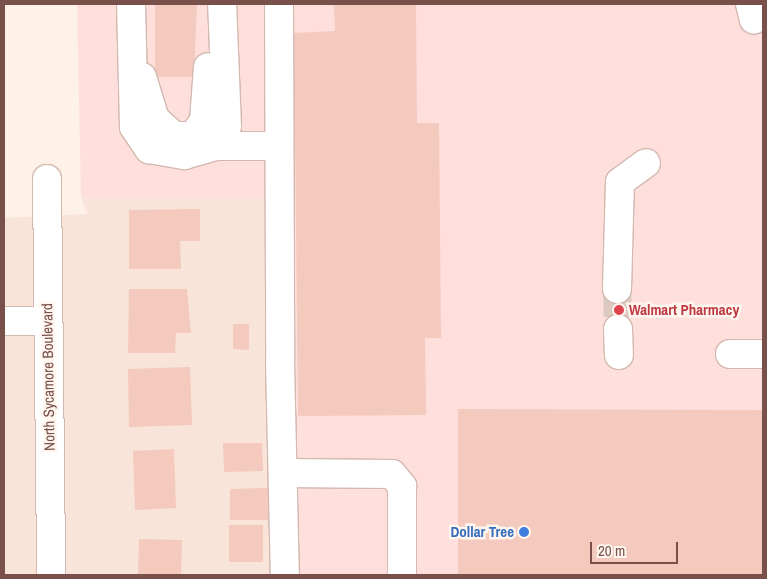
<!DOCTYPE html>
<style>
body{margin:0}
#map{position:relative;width:767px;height:579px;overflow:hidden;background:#fdf1e8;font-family:"Archivo Narrow",sans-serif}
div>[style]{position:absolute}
.residential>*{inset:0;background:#f8e4d9}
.commercial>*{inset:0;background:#fedfdc}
.building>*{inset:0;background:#f4c9be}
.minor-tunnel>*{height:28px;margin-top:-14px;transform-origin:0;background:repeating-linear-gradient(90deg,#dcc9c0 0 28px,transparent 0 42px)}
.roads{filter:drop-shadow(1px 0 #d3b8af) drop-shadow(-1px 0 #d3b8af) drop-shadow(0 1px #d3b8af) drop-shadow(0 -1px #d3b8af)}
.minor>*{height:28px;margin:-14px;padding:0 14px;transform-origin:14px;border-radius:14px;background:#fff}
.dots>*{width:14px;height:14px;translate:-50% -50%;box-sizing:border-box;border:2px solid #fff6f0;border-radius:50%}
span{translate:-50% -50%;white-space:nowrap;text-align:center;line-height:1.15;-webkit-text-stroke:5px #fff6f0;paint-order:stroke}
.health-label{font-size:15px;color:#be3a42;font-weight:700}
.left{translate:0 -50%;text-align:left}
.street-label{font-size:15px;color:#79514a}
.shop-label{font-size:15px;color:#366cbe;font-weight:700}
.right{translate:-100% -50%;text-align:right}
.frame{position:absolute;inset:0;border:5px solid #79514a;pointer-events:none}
.scale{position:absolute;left:590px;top:542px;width:88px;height:22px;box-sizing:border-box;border:2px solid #79514a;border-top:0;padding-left:6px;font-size:15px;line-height:18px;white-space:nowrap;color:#79514a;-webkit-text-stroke:4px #fff6f0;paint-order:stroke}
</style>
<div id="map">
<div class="residential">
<i style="clip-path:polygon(81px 197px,268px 197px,277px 575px,4px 575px,4px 218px,87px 214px)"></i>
</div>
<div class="commercial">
<i style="clip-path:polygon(77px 4px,763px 4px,763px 575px,277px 575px,268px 197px,81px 197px)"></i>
</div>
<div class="building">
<i style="clip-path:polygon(155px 4px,197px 4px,194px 77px,155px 77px)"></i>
<i style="clip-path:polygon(334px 4px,416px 4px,417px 123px,439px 123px,441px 338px,425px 338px,426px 415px,298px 416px,294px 33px,335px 31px)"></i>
<i style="clip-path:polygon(200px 209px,200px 241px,180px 241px,181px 269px,129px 269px,129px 210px)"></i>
<i style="clip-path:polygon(129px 289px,187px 289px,191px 333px,176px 333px,175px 353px,128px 353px)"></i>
<i style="clip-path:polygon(627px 289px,628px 330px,611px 329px,608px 290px)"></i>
<i style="clip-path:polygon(233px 324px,249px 324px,249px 350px,233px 349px)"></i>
<i style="clip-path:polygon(190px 367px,192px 425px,129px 427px,128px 369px)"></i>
<i style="clip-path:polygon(458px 409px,763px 410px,763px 575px,458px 575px)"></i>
<i style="clip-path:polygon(223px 443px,262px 443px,263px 471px,224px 472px)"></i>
<i style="clip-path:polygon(174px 449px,176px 508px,135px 510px,133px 451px)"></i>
<i style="clip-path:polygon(268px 488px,269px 520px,230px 520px,230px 489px)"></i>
<i style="clip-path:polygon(229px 525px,263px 525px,263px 562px,229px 562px)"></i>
<i style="clip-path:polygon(139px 539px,182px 540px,181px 575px,138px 575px)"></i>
</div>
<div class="minor-tunnel">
<i style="left:617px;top:289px;width:40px;rotate:88.6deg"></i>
</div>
<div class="roads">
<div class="minor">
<i style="left:131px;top:4px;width:123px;rotate:88.6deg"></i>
<i style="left:134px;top:127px;width:27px;rotate:56deg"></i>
<i style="left:149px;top:149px;width:36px;rotate:10deg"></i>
<i style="left:184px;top:155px;width:32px;rotate:-16deg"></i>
<i style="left:215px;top:146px;width:23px;rotate:-59deg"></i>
<i style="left:227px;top:126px;width:122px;rotate:-92.3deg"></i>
<i style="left:279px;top:4px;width:358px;rotate:89.8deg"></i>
<i style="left:280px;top:362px;width:213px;rotate:88.7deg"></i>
<i style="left:750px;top:4px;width:16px;rotate:76deg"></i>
<i style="left:142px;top:77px;width:44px;rotate:72.8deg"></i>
<i style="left:155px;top:119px;width:25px;rotate:42deg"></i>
<i style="left:174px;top:136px;width:19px"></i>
<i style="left:193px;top:136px;width:19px;rotate:-54deg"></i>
<i style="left:204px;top:121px;width:54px;rotate:-85.8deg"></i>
<i style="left:215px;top:146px;width:64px"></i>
<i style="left:47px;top:179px;width:396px;rotate:89.4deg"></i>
<i style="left:617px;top:289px;width:107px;rotate:-88.4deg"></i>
<i style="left:620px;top:182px;width:32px;rotate:-36deg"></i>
<i style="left:4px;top:321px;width:43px"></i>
<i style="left:618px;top:329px;width:26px;rotate:88deg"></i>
<i style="left:730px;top:354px;width:33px"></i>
<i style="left:283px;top:473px;width:109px;rotate:0.5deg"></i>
<i style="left:392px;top:474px;width:16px;rotate:50deg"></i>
<i style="left:402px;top:486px;width:89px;rotate:90deg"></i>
</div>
</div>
<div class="dots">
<i style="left:619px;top:310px;background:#e0444e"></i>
<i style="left:524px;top:532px;background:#3f7fe0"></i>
</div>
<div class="health-label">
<span class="left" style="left:629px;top:310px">Walmart Pharmacy</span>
</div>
<div class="street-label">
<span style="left:48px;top:377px;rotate:-91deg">North Sycamore Boulevard</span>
</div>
<div class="shop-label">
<span class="right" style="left:514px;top:532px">Dollar Tree</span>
</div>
<div class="frame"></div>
<div class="scale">20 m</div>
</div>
